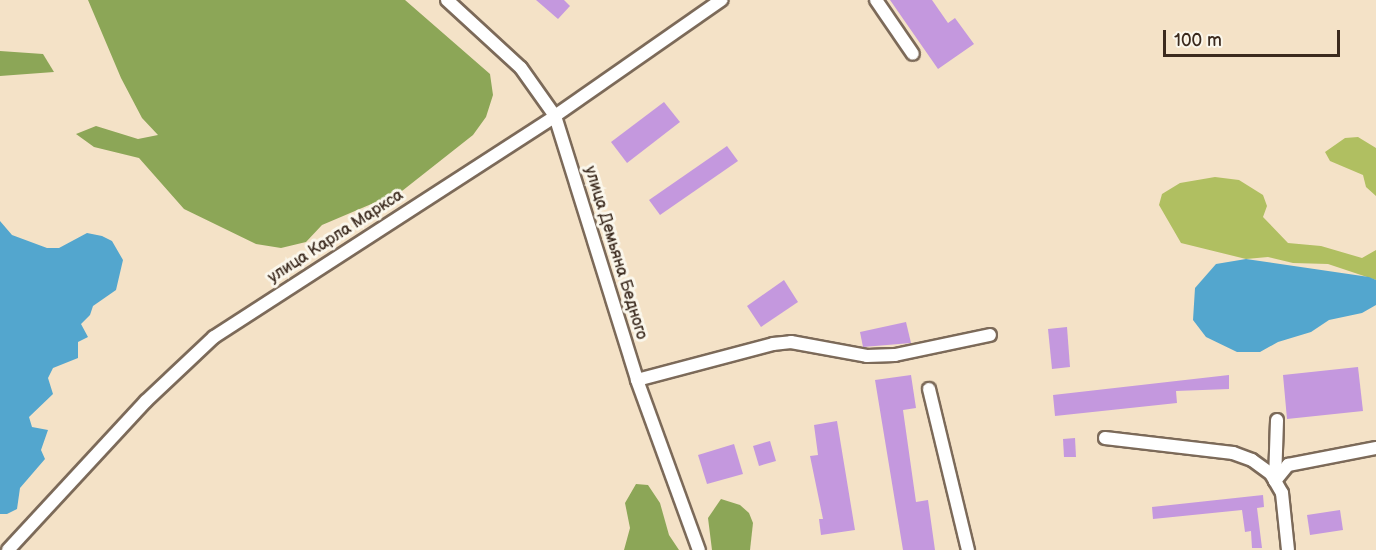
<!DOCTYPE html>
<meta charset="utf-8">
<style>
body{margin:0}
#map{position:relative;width:1376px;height:550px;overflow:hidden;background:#f4e2c7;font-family:"Balsamiq Sans",sans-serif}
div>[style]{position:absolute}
.green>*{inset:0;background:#b0bf61}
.forest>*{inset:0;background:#8ca657}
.water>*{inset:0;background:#53a6ce}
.building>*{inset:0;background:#c498de}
.roads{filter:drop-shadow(2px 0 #7c6a59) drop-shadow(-2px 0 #7c6a59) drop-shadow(0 2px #7c6a59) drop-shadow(0 -2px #7c6a59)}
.minor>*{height:12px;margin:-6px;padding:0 6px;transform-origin:6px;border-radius:6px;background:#fff}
span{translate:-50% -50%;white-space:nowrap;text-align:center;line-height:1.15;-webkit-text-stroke:6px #fbf7ec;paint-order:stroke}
.street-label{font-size:16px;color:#3b2a1e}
.scale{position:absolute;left:1163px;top:30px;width:177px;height:27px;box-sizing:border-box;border:3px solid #3b2a1e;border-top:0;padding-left:8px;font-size:18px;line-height:21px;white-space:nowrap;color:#3b2a1e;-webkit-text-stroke:4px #fbf7ec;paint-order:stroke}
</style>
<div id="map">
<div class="green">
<i style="clip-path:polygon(1358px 137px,1376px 148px,1376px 196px,1366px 187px,1363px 175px,1330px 161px,1325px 152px,1345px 138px)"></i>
<i style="clip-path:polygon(1215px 177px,1239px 180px,1263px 195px,1267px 206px,1263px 217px,1288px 243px,1321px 246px,1362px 258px,1376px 250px,1376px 280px,1328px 264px,1293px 263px,1268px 257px,1246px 259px,1181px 243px,1159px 205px,1162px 194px,1180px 183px)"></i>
</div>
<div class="forest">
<i style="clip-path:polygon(88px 0,405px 0,490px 74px,493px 95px,486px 117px,473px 135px,402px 191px,322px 225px,306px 242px,281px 248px,256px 244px,184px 209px,139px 158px,94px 147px,76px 134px,96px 126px,138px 139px,158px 135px,142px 118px,121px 78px)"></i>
<i style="clip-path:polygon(0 51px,43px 54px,54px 72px,0 76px)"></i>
<i style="clip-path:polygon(636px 484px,648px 485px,660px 503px,669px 535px,679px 550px,624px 550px,630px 528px,625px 503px)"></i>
<i style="clip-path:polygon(721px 499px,740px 505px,749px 513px,753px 523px,750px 550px,712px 550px,708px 518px)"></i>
</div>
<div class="water">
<i style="clip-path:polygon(0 221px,12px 235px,47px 248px,59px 248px,87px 233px,102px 236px,112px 241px,123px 260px,116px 290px,93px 306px,90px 315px,81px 324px,88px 337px,78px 342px,78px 358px,53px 368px,48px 378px,53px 394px,29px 417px,32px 427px,48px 430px,41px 450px,45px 459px,20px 488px,17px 509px,7px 514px,0 514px)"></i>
<i style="clip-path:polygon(1246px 259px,1369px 277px,1376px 280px,1376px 305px,1362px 313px,1329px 320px,1311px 332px,1278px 342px,1260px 352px,1237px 352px,1206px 337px,1193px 320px,1195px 288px,1216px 264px)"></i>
</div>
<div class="building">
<i style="clip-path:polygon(536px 0,564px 0,570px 6px,558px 19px)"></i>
<i style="clip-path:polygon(890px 0,932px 0,948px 23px,955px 18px,974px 44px,938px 69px)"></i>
<i style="clip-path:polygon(664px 102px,680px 122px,627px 163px,611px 142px)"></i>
<i style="clip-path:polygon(727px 146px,738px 161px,660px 215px,649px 200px)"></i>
<i style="clip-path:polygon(784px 280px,798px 302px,761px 327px,747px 306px)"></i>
<i style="clip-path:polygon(906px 322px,911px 343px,863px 347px,860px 332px)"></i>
<i style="clip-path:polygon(1067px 327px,1070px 367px,1052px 369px,1048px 329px)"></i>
<i style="clip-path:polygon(1358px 367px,1363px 411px,1287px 419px,1283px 375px)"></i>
<i style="clip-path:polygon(911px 375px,916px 408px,903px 410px,916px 502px,928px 500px,935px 550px,903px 550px,875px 380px)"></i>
<i style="clip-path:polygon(1229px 375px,1229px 389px,1176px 391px,1177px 403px,1055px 416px,1053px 395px)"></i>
<i style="clip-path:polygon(837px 421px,855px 530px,821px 535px,819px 519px,823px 519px,810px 456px,818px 455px,814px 425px)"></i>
<i style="clip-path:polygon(1075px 438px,1076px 457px,1064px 457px,1063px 439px)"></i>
<i style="clip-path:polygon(770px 441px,776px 461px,759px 466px,753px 446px)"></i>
<i style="clip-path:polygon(734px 444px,743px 474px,707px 484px,698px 455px)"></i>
<i style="clip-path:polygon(1263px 495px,1264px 507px,1257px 508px,1262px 548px,1252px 548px,1251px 531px,1245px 532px,1242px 510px,1153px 519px,1152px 507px)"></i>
<i style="clip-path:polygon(1340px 510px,1343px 530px,1310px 535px,1307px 515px)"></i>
</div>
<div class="roads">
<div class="minor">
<i style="left:447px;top:0;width:100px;rotate:42.6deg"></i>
<i style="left:521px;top:68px;width:59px;rotate:54.7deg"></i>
<i style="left:555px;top:116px;width:276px;rotate:72.7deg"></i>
<i style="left:637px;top:380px;width:181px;rotate:70deg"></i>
<i style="left:876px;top:0;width:65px;rotate:55.6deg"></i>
<i style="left:637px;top:380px;width:141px;rotate:-14.8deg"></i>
<i style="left:773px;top:344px;width:18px;rotate:-6deg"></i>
<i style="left:791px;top:342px;width:77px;rotate:10.4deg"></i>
<i style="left:867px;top:356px;width:28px;rotate:-2deg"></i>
<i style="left:895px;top:355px;width:97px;rotate:-11.9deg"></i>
<i style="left:929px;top:389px;width:166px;rotate:76.4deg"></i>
<i style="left:1105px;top:438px;width:129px;rotate:6.7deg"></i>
<i style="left:1233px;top:453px;width:20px;rotate:20deg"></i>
<i style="left:1252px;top:460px;width:24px;rotate:36deg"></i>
<i style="left:1271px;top:474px;width:22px;rotate:60deg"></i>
<i style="left:1282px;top:493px;width:57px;rotate:84deg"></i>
<i style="left:1275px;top:481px;width:21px;rotate:-51deg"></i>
<i style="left:1288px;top:465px;width:90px;rotate:-10.9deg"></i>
<i style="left:1275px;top:481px;width:61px;rotate:-88.1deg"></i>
<i style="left:8px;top:550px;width:203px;rotate:-47.2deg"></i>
<i style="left:146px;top:401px;width:93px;rotate:-43.3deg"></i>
<i style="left:214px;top:337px;width:406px;rotate:-32.9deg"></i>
<i style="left:555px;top:116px;width:203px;rotate:-34.9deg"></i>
</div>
</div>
<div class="street-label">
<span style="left:336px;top:237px;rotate:-33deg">улица Карла Маркса</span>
<span style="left:615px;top:253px;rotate:73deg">улица Демьяна Бедного</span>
</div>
<div class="scale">100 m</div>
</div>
